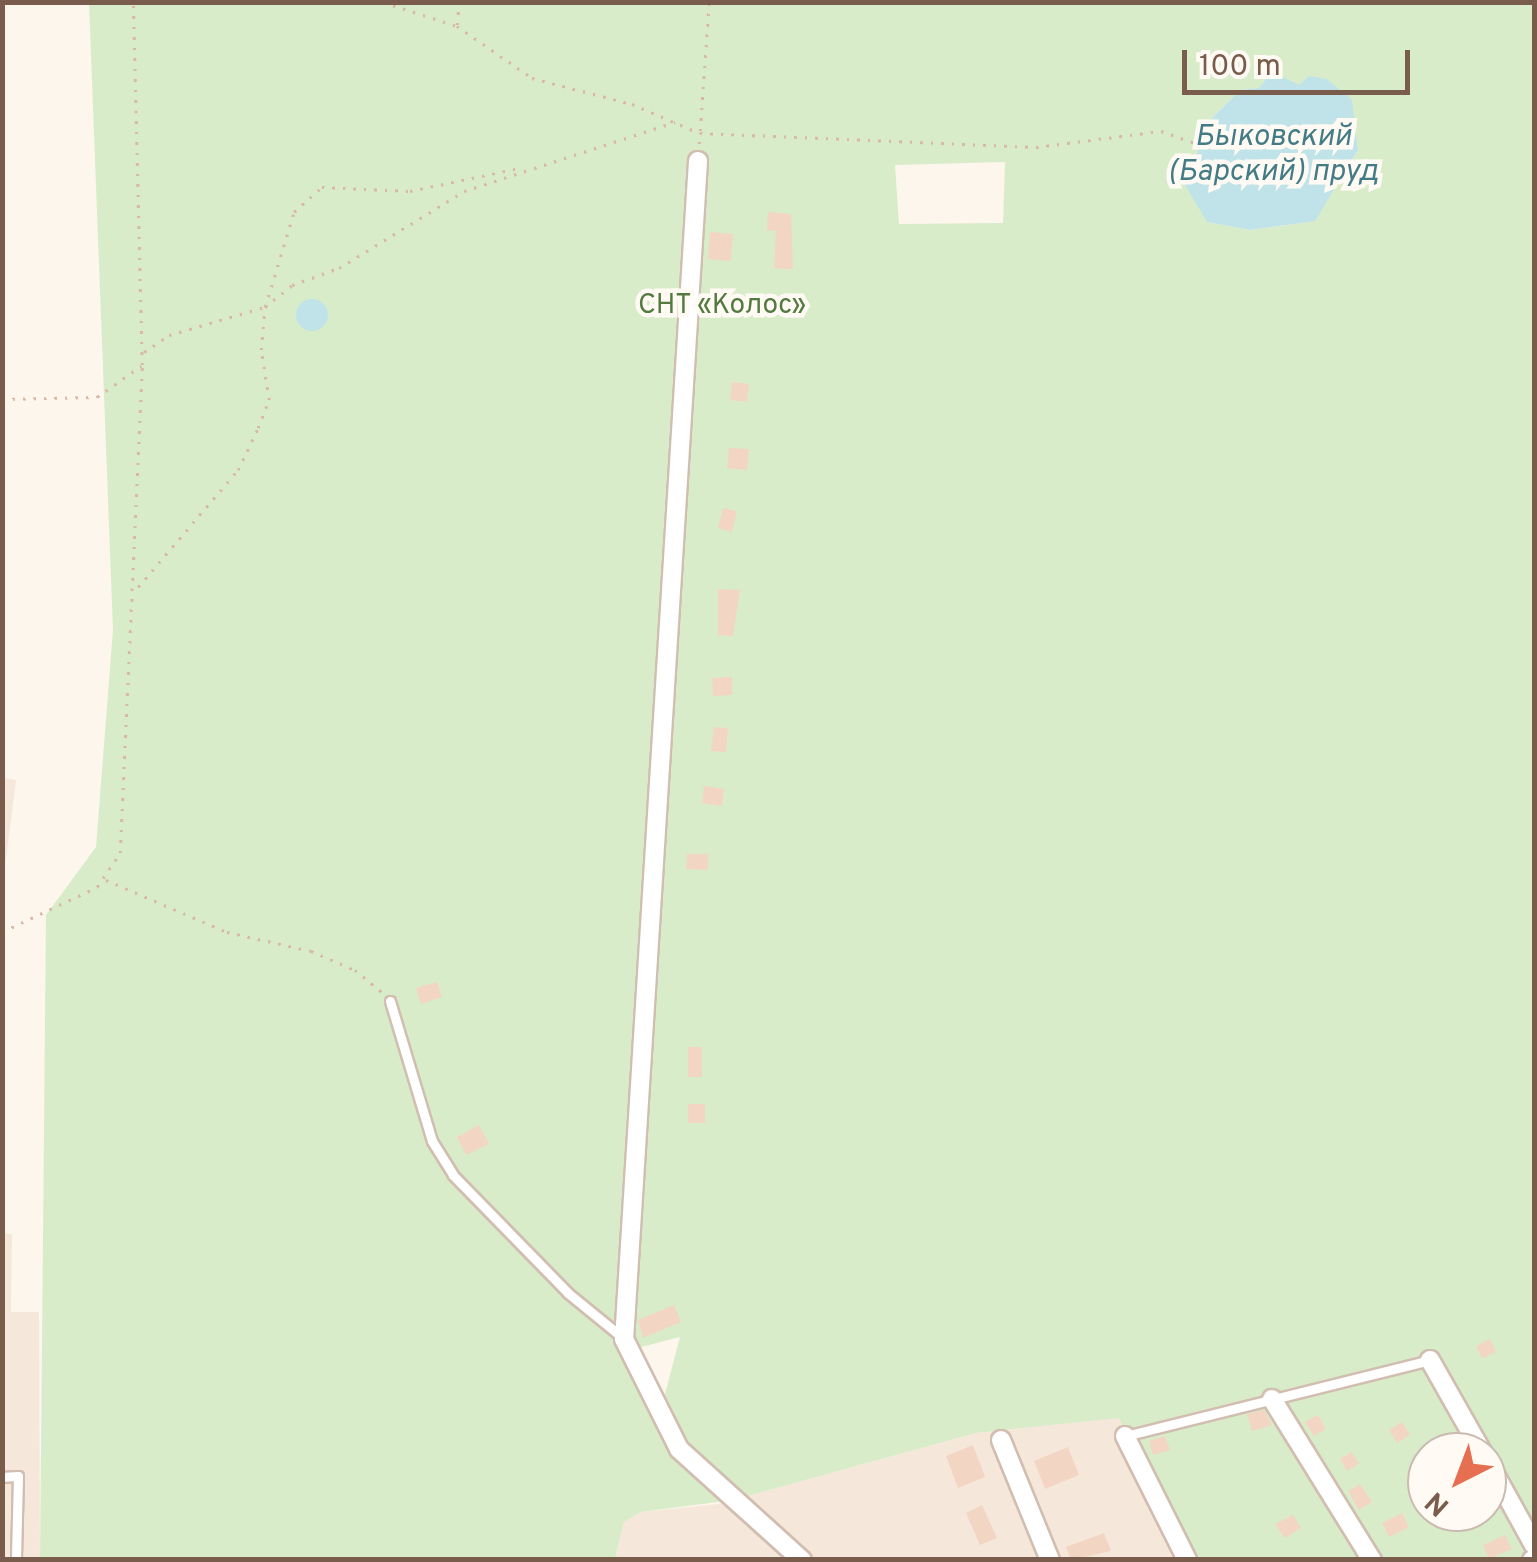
<!DOCTYPE html>
<meta charset="utf-8">
<style>
body{margin:0}
#map{position:relative;width:1537px;height:1562px;overflow:hidden;background:#fdf6ec;font-family:Overpass,sans-serif}
div>[style]{position:absolute}
.residential>*{inset:0;background:#f5e8da}
.green>*{inset:0;background:#d8ecc9}
.water>*{inset:0;background:#bfe3e8}
.round{border-radius:50%}
.building>*{inset:0;background:#f3d5c3}
.path>*{height:2.5px;margin-top:-1.25px;transform-origin:0;background:repeating-linear-gradient(90deg,#d9b8a5 0 2.5px,transparent 0 10.5px)}
.roads{filter:drop-shadow(2px 0 #d1beb0) drop-shadow(-2px 0 #d1beb0) drop-shadow(0 2px #d1beb0) drop-shadow(0 -2px #d1beb0)}
.service>*{height:9px;margin:-4.5px;padding:0 4.5px;transform-origin:4.5px;border-radius:4.5px;background:#fff}
.minor>*{height:18px;margin:-9px;padding:0 9px;transform-origin:9px;border-radius:9px;background:#fff}
span{translate:-50% -50%;white-space:nowrap;text-align:center;line-height:1.15;-webkit-text-stroke:9px #fffaf3;paint-order:stroke}
.park-label{font-size:28px;color:#537a41}
.water-label{font-size:30px;color:#437c86;font-style:italic}
.frame{position:absolute;inset:0;border:5px solid #7a5c4d;pointer-events:none}
.north{position:absolute;left:1407px;top:1432px;width:100px;height:100px;box-sizing:border-box;background:#fffaf3;border:2px solid #cabbb1;border-radius:50%;rotate:222deg;font-size:28px;font-weight:700;line-height:40px;text-align:center;color:#7a5c4d}
.north::after{content:'';display:block;margin:auto;width:35px;height:45px;background:#e76f51;clip-path:polygon(50% 0,100% 100%,50% 72%,0 100%)}
.scale{position:absolute;left:1182px;top:50px;width:228px;height:45px;box-sizing:border-box;border:5px solid #7a5c4d;border-top:0;padding-left:12px;font-size:30px;line-height:35px;white-space:nowrap;color:#7a5c4d;-webkit-text-stroke:8px #fffaf3;paint-order:stroke}
</style>
<div id="map">
<div class="residential">
<i style="clip-path:polygon(3px 778px,16px 780px,3px 882px,2px 778px)"></i>
<i style="clip-path:polygon(3px 1233px,12px 1234px,11px 1312px,39px 1312px,40px 1559px,3px 1560px)"></i>
<i style="clip-path:polygon(evenodd,1534px 1309px,1534px 1559px,615px 1560px,624px 1522px,641px 1512px,718px 1504px,976px 1433px,1170px 1412px,1534px 1309px,1427px 1452px,1487px 1452px,1487px 1512px,1427px 1512px,1427px 1452px)"></i>
</div>
<div class="green">
<i style="clip-path:polygon(evenodd,89px 3px,1534px 3px,1534px 1559px,1187px 1559px,1119px 1418px,976px 1433px,744px 1497px,687px 1443px,665px 1394px,680px 1337px,641px 1347px,626px 1340px,679px 1449px,733px 1500px,641px 1512px,624px 1522px,615px 1559px,40px 1560px,46px 915px,96px 847px,113px 630px,89px 3px,1299px 85px,1358px 150px,1314px 221px,1250px 230px,1207px 222px,1186px 185px,1209px 121px,1240px 90px,1299px 85px,89px 3px,1005px 162px,1003px 223px,899px 224px,895px 165px,1005px 162px,89px 3px,1427px 1452px,1487px 1452px,1487px 1512px,1427px 1512px,1427px 1452px)"></i>
</div>
<div class="water">
<i style="clip-path:polygon(1272px 72px,1299px 85px,1309px 76px,1327px 79px,1352px 100px,1358px 150px,1315px 221px,1250px 230px,1207px 222px,1185px 185px,1209px 121px,1240px 90px,1259px 88px)"></i>
<i class="round" style="left:296px;top:299px;width:32px;height:32px"></i>
</div>
<div class="building">
<i style="clip-path:polygon(768px 212px,791px 214px,793px 269px,774px 268px,776px 231px,767px 230px)"></i>
<i style="clip-path:polygon(710px 232px,733px 234px,731px 261px,708px 259px)"></i>
<i style="clip-path:polygon(732px 382px,749px 384px,747px 402px,730px 400px)"></i>
<i style="clip-path:polygon(729px 448px,749px 449px,747px 470px,727px 468px)"></i>
<i style="clip-path:polygon(723px 508px,737px 511px,732px 532px,718px 528px)"></i>
<i style="clip-path:polygon(718px 589px,740px 590px,733px 636px,718px 635px)"></i>
<i style="clip-path:polygon(732px 677px,732px 695px,713px 696px,712px 678px)"></i>
<i style="clip-path:polygon(714px 727px,728px 728px,726px 752px,711px 751px)"></i>
<i style="clip-path:polygon(704px 786px,724px 789px,722px 806px,702px 803px)"></i>
<i style="clip-path:polygon(687px 854px,708px 854px,708px 870px,686px 869px)"></i>
<i style="clip-path:polygon(437px 982px,442px 997px,421px 1004px,416px 988px)"></i>
<i style="clip-path:polygon(688px 1047px,702px 1047px,702px 1077px,688px 1077px)"></i>
<i style="clip-path:polygon(688px 1104px,705px 1104px,705px 1123px,688px 1123px)"></i>
<i style="clip-path:polygon(479px 1125px,489px 1144px,466px 1155px,457px 1137px)"></i>
<i style="clip-path:polygon(674px 1305px,681px 1322px,643px 1338px,638px 1320px)"></i>
<i style="clip-path:polygon(1490px 1339px,1496px 1352px,1482px 1358px,1476px 1346px)"></i>
<i style="clip-path:polygon(1264px 1410px,1272px 1425px,1252px 1431px,1247px 1414px)"></i>
<i style="clip-path:polygon(1318px 1415px,1326px 1429px,1314px 1436px,1305px 1422px)"></i>
<i style="clip-path:polygon(1402px 1422px,1410px 1435px,1397px 1443px,1389px 1430px)"></i>
<i style="clip-path:polygon(1165px 1436px,1170px 1450px,1153px 1455px,1149px 1441px)"></i>
<i style="clip-path:polygon(973px 1445px,985px 1477px,958px 1488px,946px 1456px)"></i>
<i style="clip-path:polygon(1068px 1447px,1079px 1475px,1045px 1489px,1034px 1461px)"></i>
<i style="clip-path:polygon(1352px 1452px,1359px 1464px,1347px 1471px,1340px 1459px)"></i>
<i style="clip-path:polygon(1360px 1484px,1372px 1502px,1359px 1510px,1348px 1491px)"></i>
<i style="clip-path:polygon(982px 1505px,997px 1538px,980px 1545px,966px 1513px)"></i>
<i style="clip-path:polygon(1402px 1513px,1409px 1527px,1389px 1537px,1382px 1523px)"></i>
<i style="clip-path:polygon(1293px 1515px,1301px 1528px,1285px 1538px,1275px 1524px)"></i>
<i style="clip-path:polygon(1104px 1533px,1111px 1551px,1071px 1560px,1066px 1547px)"></i>
<i style="clip-path:polygon(1505px 1535px,1512px 1549px,1489px 1559px,1483px 1545px)"></i>
</div>
<div class="path">
<i style="left:383px;top:2px;width:78px;rotate:18deg"></i>
<i style="left:457px;top:26px;width:91px;rotate:34.7deg"></i>
<i style="left:532px;top:78px;width:103px;rotate:14.6deg"></i>
<i style="left:632px;top:104px;width:73px;rotate:23.4deg"></i>
<i style="left:457px;top:25px;width:23px;rotate:-85deg"></i>
<i style="left:700px;top:131px;width:129px;rotate:-86deg"></i>
<i style="left:699px;top:144px;width:11px;rotate:-85deg"></i>
<i style="left:700px;top:133px;width:336px;rotate:2.4deg"></i>
<i style="left:1036px;top:147px;width:126px;rotate:-7.3deg"></i>
<i style="left:1161px;top:131px;width:46px;rotate:19.2deg"></i>
<i style="left:144px;top:352px;width:30px;rotate:-34deg"></i>
<i style="left:169px;top:335px;width:100px;rotate:-16.3deg"></i>
<i style="left:265px;top:307px;width:99px;rotate:-73deg"></i>
<i style="left:294px;top:212px;width:38px;rotate:-42deg"></i>
<i style="left:322px;top:187px;width:88px;rotate:2.6deg"></i>
<i style="left:410px;top:191px;width:111px;rotate:-11.9deg"></i>
<i style="left:2px;top:399px;width:95px;rotate:-1.2deg"></i>
<i style="left:97px;top:397px;width:54px;rotate:-35.2deg"></i>
<i style="left:138px;top:587px;width:154px;rotate:-49.5deg"></i>
<i style="left:238px;top:470px;width:47px;rotate:-64.5deg"></i>
<i style="left:258px;top:428px;width:30px;rotate:-69deg"></i>
<i style="left:269px;top:400px;width:51px;rotate:-99.1deg"></i>
<i style="left:261px;top:350px;width:43px;rotate:-84.7deg"></i>
<i style="left:265px;top:307px;width:35px;rotate:-39deg"></i>
<i style="left:292px;top:285px;width:50px;rotate:-19.9deg"></i>
<i style="left:339px;top:268px;width:147px;rotate:-31.6deg"></i>
<i style="left:464px;top:191px;width:222px;rotate:-18.1deg"></i>
<i style="left:106px;top:880px;width:132px;rotate:23.3deg"></i>
<i style="left:227px;top:932px;width:86px;rotate:12.7deg"></i>
<i style="left:311px;top:951px;width:48px;rotate:23.4deg"></i>
<i style="left:355px;top:970px;width:35px;rotate:39deg"></i>
<i style="left:2px;top:932px;width:105px;rotate:-25.3deg"></i>
<i style="left:97px;top:887px;width:41px;rotate:-55.9deg"></i>
<i style="left:120px;top:853px;width:488px;rotate:-87.4deg"></i>
<i style="left:142px;top:365px;width:363px;rotate:-91.4deg"></i>
</div>
<div class="roads">
<div class="service">
<i style="left:390px;top:1001px;width:146px;rotate:73.3deg"></i>
<i style="left:432px;top:1141px;width:40px;rotate:58deg"></i>
<i style="left:453px;top:1175px;width:165px;rotate:45.7deg"></i>
<i style="left:568px;top:1293px;width:71px;rotate:39.3deg"></i>
<i style="left:1125px;top:1436px;width:314px;rotate:-14deg"></i>
<i style="left:2px;top:1477px;width:16px;rotate:-4deg"></i>
<i style="left:18px;top:1476px;width:84px;rotate:91.4deg"></i>
</div>
<div class="minor">
<i style="left:698px;top:161px;width:1180px;rotate:93.59deg"></i>
<i style="left:624px;top:1339px;width:123px;rotate:63.4deg"></i>
<i style="left:679px;top:1449px;width:166px;rotate:42.1deg"></i>
<i style="left:1430px;top:1360px;width:106px;rotate:60.5deg"></i>
<i style="left:1272px;top:1399px;width:190px;rotate:58.2deg"></i>
<i style="left:1125px;top:1436px;width:139px;rotate:63.4deg"></i>
<i style="left:1001px;top:1440px;width:130px;rotate:67.8deg"></i>
<i style="left:1487px;top:1460px;width:97px;rotate:61.1deg"></i>
<i style="left:1532px;top:1560px;width:2px;rotate:-27deg"></i>
</div>
</div>
<div class="park-label">
<span style="left:722px;top:306px">СНТ «Колос»</span>
</div>
<div class="water-label">
<span style="left:1273px;top:155px">Быковский<br>(Барский) пруд</span>
</div>
<div class="frame"></div>
<div class="north">N</div>
<div class="scale">100 m</div>
</div>
